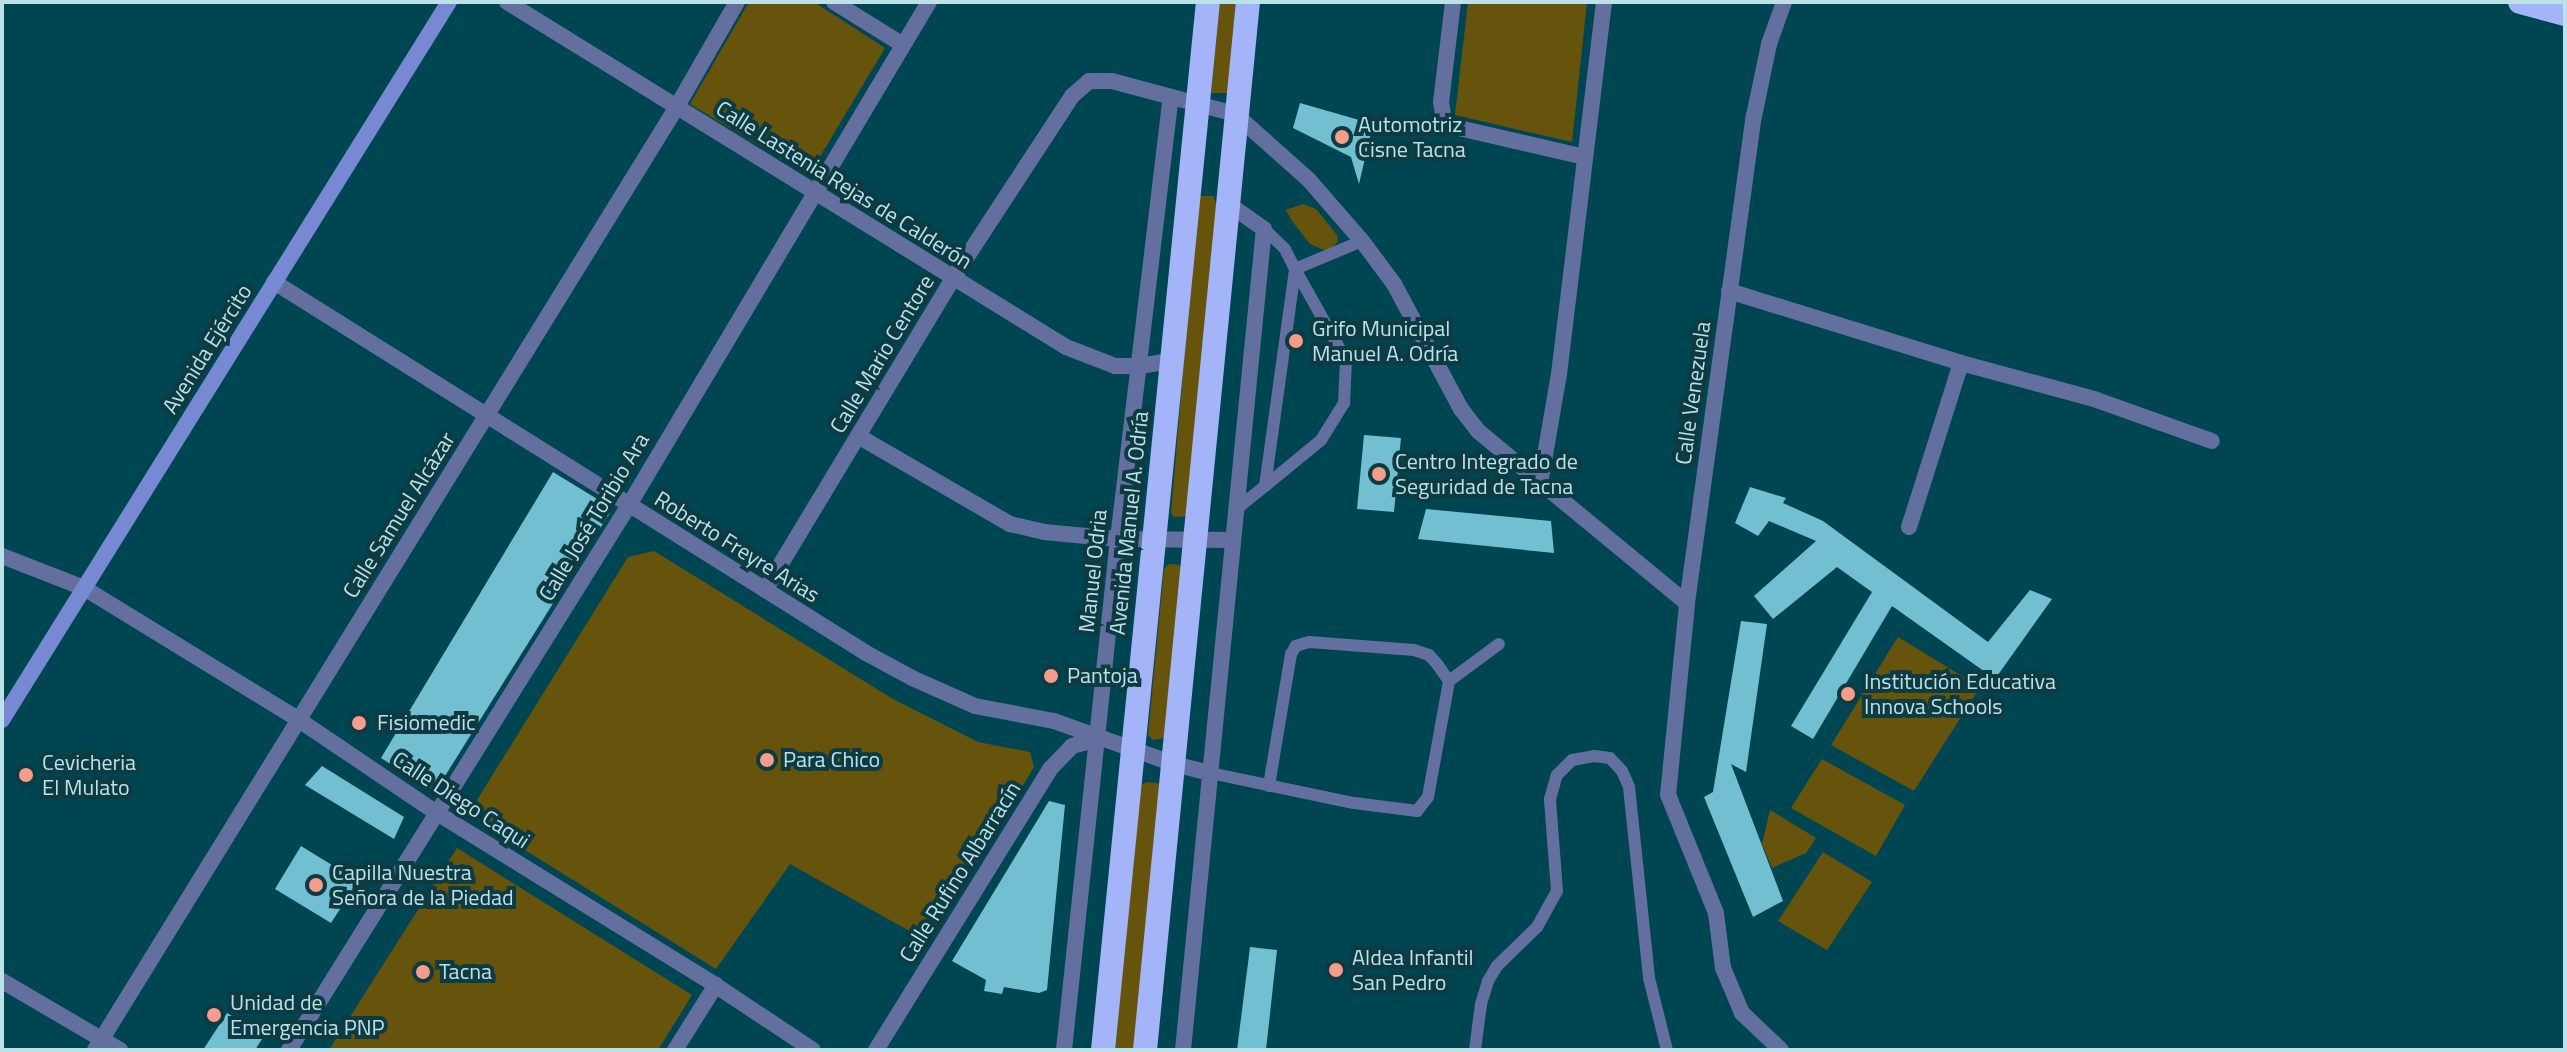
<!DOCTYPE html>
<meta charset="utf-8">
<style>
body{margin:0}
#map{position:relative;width:2567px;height:1052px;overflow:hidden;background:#004652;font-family:"Titillium Web",sans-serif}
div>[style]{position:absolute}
.green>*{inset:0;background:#66540c}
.building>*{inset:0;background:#71bfd0}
.lane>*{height:12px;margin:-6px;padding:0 6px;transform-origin:6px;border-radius:6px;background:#636f9e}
.street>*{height:16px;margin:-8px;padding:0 8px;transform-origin:8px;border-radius:8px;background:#636f9e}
.secondary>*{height:16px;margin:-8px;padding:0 8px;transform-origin:8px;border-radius:8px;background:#7889d3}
.highway>*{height:24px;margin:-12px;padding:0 12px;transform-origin:12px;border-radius:12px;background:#a3b4f9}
.dots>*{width:22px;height:22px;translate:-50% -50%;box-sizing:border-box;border:4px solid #0e3a42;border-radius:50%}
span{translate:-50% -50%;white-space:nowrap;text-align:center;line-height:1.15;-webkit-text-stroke:8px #0e3a42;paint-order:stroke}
.poi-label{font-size:22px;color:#bce1e9}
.left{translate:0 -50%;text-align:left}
.street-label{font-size:22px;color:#bce1e9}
.frame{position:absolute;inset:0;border:4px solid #bce1e9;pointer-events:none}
</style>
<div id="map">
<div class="green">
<i style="clip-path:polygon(749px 2px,814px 2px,885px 48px,809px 175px,690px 104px)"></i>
<i style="clip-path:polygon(1220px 2px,1237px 2px,1229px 93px,1211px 93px)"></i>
<i style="clip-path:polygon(1468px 2px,1587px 2px,1572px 142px,1455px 115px)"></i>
<i style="clip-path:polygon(1198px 196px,1213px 196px,1217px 205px,1188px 516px,1174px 517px,1171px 513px)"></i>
<i style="clip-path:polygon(1303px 204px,1316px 209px,1337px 235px,1338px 241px,1333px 247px,1324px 250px,1310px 244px,1292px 221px,1286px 210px)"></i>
<i style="clip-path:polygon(654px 551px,893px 699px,978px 742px,1030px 752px,1034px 767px,929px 942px,790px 864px,716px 969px,488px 827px,477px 800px,628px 557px)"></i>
<i style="clip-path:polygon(1169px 564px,1180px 565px,1183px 570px,1164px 738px,1153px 740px,1148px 735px,1164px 569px)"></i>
<i style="clip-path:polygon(1898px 637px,1980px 687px,1914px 791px,1831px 745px)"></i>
<i style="clip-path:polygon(1822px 759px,1905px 805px,1876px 856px,1791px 808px)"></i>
<i style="clip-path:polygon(1146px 782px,1157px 783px,1162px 789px,1136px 1050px,1113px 1050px,1139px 787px)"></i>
<i style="clip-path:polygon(1770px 810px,1816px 838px,1806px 853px,1772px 868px,1762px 844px)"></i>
<i style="clip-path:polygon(457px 848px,692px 995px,658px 1050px,329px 1050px)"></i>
<i style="clip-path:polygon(1823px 852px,1872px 882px,1827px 950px,1778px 921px)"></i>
</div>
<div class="building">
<i style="clip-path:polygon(1300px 103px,1373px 124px,1359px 184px,1351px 157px,1293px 128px)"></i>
<i style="clip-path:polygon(1364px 435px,1401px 438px,1394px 512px,1357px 509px)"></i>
<i style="clip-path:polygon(553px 472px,607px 505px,610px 513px,599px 530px,596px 528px,554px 595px,557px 597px,435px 792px,381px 758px)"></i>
<i style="clip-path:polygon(1750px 487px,1786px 498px,1783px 503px,1823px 521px,1988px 642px,2030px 590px,2052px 599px,1995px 679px,1892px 606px,1813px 739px,1791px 726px,1872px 592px,1837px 567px,1773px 619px,1754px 596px,1816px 541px,1769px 521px,1758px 536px,1735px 523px)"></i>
<i style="clip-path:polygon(1426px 509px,1551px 521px,1554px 553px,1418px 539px)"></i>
<i style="clip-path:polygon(1741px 621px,1767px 624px,1746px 772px,1731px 764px,1783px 901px,1753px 917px,1704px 797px,1713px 792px)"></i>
<i style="clip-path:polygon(322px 766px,404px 817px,394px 839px,305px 785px)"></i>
<i style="clip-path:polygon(1049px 801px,1065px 805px,1047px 990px,1039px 993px,1004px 987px,1002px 994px,984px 991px,986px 980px,952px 961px)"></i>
<i style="clip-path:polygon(301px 846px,358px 881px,331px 923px,275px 889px)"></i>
<i style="clip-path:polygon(1250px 947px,1277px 950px,1266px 1050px,1237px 1050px)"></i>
<i style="clip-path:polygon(227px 1013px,264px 1036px,255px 1050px,203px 1050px)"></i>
</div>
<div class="lane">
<i style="left:1265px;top:486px;width:72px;rotate:-39.4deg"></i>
<i style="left:1321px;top:440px;width:44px;rotate:-58.1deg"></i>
<i style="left:1344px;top:403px;width:43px;rotate:-87.3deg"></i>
<i style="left:1346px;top:360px;width:104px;rotate:-119.3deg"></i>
<i style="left:1295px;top:269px;width:73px;rotate:-22.7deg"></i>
<i style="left:1234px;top:511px;width:40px;rotate:-39deg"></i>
<i style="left:1265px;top:486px;width:219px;rotate:-82.1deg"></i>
<i style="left:1295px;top:269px;width:22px;rotate:-117deg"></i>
<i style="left:1285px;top:249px;width:29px;rotate:-136deg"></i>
<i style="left:1449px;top:681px;width:62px;rotate:-36.5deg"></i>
<i style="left:1210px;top:773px;width:147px;rotate:11.8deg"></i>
<i style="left:1354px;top:803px;width:64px;rotate:7.2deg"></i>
<i style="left:1417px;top:811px;width:18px;rotate:-52deg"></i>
<i style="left:1428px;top:797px;width:118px;rotate:-79.7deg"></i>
<i style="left:1449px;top:681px;width:19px;rotate:-125deg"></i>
<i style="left:1438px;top:665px;width:13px;rotate:-132deg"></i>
<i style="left:1429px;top:655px;width:16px;rotate:-162deg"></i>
<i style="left:1414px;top:650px;width:105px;rotate:-175.6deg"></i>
<i style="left:1309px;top:642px;width:14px;rotate:163deg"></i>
<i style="left:1296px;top:646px;width:9px;rotate:122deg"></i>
<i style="left:1291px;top:654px;width:134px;rotate:99.5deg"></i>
<i style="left:1475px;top:1050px;width:46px;rotate:-82.6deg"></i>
<i style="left:1481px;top:1004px;width:24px;rotate:-73deg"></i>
<i style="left:1488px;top:981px;width:17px;rotate:-59deg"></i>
<i style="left:1497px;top:966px;width:56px;rotate:-44.3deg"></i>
<i style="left:1537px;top:927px;width:41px;rotate:-60.9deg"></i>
<i style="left:1557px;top:891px;width:92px;rotate:-94.4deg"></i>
<i style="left:1550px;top:799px;width:25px;rotate:-74deg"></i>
<i style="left:1557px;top:775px;width:21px;rotate:-45deg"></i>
<i style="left:1572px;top:760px;width:22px;rotate:-10deg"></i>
<i style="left:1594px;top:756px;width:16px;rotate:7deg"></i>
<i style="left:1610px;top:758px;width:18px;rotate:47deg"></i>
<i style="left:1622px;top:771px;width:17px;rotate:66deg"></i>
<i style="left:1629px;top:787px;width:192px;rotate:84deg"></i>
<i style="left:1649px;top:978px;width:74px;rotate:76deg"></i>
</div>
<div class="street">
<i style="left:507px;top:2px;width:657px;rotate:31.68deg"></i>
<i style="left:1066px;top:347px;width:53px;rotate:21.2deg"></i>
<i style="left:1115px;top:366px;width:24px"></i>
<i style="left:1139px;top:366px;width:32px;rotate:-9deg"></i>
<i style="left:834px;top:2px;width:81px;rotate:31.9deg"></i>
<i style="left:1453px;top:2px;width:101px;rotate:96.8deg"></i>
<i style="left:1441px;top:102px;width:19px;rotate:81deg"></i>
<i style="left:1444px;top:121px;width:17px;rotate:25deg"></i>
<i style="left:1459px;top:128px;width:129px;rotate:13deg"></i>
<i style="left:274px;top:282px;width:699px;rotate:32.07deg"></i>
<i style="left:866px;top:653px;width:52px;rotate:28.5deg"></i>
<i style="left:912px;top:678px;width:69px;rotate:24deg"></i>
<i style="left:975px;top:706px;width:80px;rotate:10.8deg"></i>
<i style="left:1054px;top:721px;width:127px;rotate:19.7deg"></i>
<i style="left:1174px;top:764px;width:37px;rotate:14deg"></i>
<i style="left:1729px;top:291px;width:243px;rotate:17.2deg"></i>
<i style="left:1961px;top:363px;width:138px;rotate:15.1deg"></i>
<i style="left:2094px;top:399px;width:125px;rotate:19.6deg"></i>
<i style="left:858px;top:436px;width:176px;rotate:30.1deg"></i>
<i style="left:1010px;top:524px;width:35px;rotate:13deg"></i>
<i style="left:1044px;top:532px;width:74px;rotate:5.4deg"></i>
<i style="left:1118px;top:539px;width:114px;rotate:0.5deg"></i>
<i style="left:1540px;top:484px;width:112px;rotate:-80.2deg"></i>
<i style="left:1559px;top:374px;width:375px;rotate:-83.1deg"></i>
<i style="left:1909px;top:527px;width:172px;rotate:-72.4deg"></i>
<i style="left:2px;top:556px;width:88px;rotate:21.3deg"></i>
<i style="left:84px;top:588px;width:252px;rotate:31.5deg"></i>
<i style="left:299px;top:720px;width:166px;rotate:34deg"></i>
<i style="left:437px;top:813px;width:323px;rotate:31.7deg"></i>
<i style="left:712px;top:983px;width:121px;rotate:33.6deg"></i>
<i style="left:765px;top:590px;width:364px;rotate:-58.9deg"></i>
<i style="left:953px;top:278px;width:217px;rotate:-56.8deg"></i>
<i style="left:1072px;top:96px;width:23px;rotate:-41deg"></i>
<i style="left:1089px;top:81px;width:23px"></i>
<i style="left:1112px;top:81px;width:127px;rotate:15deg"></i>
<i style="left:1235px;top:114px;width:99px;rotate:41.7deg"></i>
<i style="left:1309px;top:180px;width:81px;rotate:49deg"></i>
<i style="left:1362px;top:241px;width:54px;rotate:53.3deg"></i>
<i style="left:1394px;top:284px;width:142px;rotate:61.8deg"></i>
<i style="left:1461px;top:409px;width:28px;rotate:52deg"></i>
<i style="left:1478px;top:431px;width:271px;rotate:39.5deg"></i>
<i style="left:2px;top:981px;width:137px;rotate:30.3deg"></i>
<i style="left:95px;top:1050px;width:1107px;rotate:-58.33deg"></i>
<i style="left:676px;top:108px;width:122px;rotate:-60.1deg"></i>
<i style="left:289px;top:1050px;width:642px;rotate:-58.04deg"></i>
<i style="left:629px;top:505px;width:586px;rotate:-59.19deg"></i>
<i style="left:675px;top:1050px;width:77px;rotate:-57.8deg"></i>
<i style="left:876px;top:1050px;width:332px;rotate:-58.2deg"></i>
<i style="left:1051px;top:768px;width:30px;rotate:-46deg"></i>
<i style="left:1072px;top:746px;width:28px;rotate:-15deg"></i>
<i style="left:1064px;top:1050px;width:514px;rotate:-83.97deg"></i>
<i style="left:1118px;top:539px;width:445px;rotate:-83.2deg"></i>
<i style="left:1183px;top:1050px;width:825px;rotate:-84.37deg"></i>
<i style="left:1264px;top:229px;width:45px;rotate:-144.9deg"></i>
<i style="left:1781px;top:1050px;width:54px;rotate:-136.5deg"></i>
<i style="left:1742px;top:1013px;width:49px;rotate:-112.9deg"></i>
<i style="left:1723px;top:968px;width:55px;rotate:-97.3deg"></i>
<i style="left:1716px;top:913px;width:127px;rotate:-112.1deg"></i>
<i style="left:1668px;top:795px;width:193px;rotate:-84.3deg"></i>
<i style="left:1687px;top:603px;width:492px;rotate:-82.2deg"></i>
<i style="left:1754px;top:116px;width:74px;rotate:-78.2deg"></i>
<i style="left:1769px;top:44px;width:45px;rotate:-70.3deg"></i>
</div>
<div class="secondary">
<i style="left:2px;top:720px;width:846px;rotate:-58.1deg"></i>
</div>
<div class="highway">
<i style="left:2520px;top:2px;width:47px;rotate:14.9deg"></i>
<i style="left:1103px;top:1050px;width:1053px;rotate:-84.28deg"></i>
<i style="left:1145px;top:1050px;width:1053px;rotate:-84.39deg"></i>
</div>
<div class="dots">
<i style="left:1342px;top:137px;background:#f49d8b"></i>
<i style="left:1296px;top:341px;background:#f49d8b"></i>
<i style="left:1379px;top:474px;background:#f49d8b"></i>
<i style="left:1051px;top:676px;background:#f49d8b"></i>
<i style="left:1848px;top:694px;background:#f49d8b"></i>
<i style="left:359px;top:723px;background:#f49d8b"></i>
<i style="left:767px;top:760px;background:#f49d8b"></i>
<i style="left:26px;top:775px;background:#f49d8b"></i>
<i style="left:316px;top:885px;background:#f49d8b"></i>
<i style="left:1336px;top:970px;background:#f49d8b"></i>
<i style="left:423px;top:972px;background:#f49d8b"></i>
<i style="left:214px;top:1015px;background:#f49d8b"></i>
</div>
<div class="poi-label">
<span class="left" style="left:1358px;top:137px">Automotriz<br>Cisne Tacna</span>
<span class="left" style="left:1312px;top:341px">Grifo Municipal<br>Manuel A. Odría</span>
<span class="left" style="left:1395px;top:474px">Centro Integrado de<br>Seguridad de Tacna</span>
<span class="left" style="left:1067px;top:676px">Pantoja</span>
<span class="left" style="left:1864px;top:694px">Institución Educativa<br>Innova Schools</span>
<span class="left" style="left:377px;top:723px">Fisiomedic</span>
<span class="left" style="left:783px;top:760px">Para Chico</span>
<span class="left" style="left:42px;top:775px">Cevicheria<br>El Mulato</span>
<span class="left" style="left:332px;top:885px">Capilla Nuestra<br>Señora de la Piedad</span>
<span class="left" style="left:1352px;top:970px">Aldea Infantil<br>San Pedro</span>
<span class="left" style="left:439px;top:972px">Tacna</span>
<span class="left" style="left:230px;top:1015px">Unidad de<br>Emergencia PNP</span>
</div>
<div class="street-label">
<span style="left:844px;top:185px;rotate:32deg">Calle Lastenia Rejas de Calderón</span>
<span style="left:207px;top:349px;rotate:-58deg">Avenida Ejército</span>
<span style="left:882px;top:354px;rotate:-59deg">Calle Mario Centore</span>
<span style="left:1693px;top:393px;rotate:-82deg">Calle Venezuela</span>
<span style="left:399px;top:515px;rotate:-58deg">Calle Samuel Alcázar</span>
<span style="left:594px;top:517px;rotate:-59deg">Calle José Toribio Ara</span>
<span style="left:1129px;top:523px;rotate:-84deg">Avenida Manuel A. Odría</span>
<span style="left:737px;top:547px;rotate:32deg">Roberto Freyre Arias</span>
<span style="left:1093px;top:571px;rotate:-84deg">Manuel Odria</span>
<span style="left:461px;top:800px;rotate:33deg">Calle Diego Caqui</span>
<span style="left:960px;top:872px;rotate:-58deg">Calle Rufino Albarracín</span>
</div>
<div class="frame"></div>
</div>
